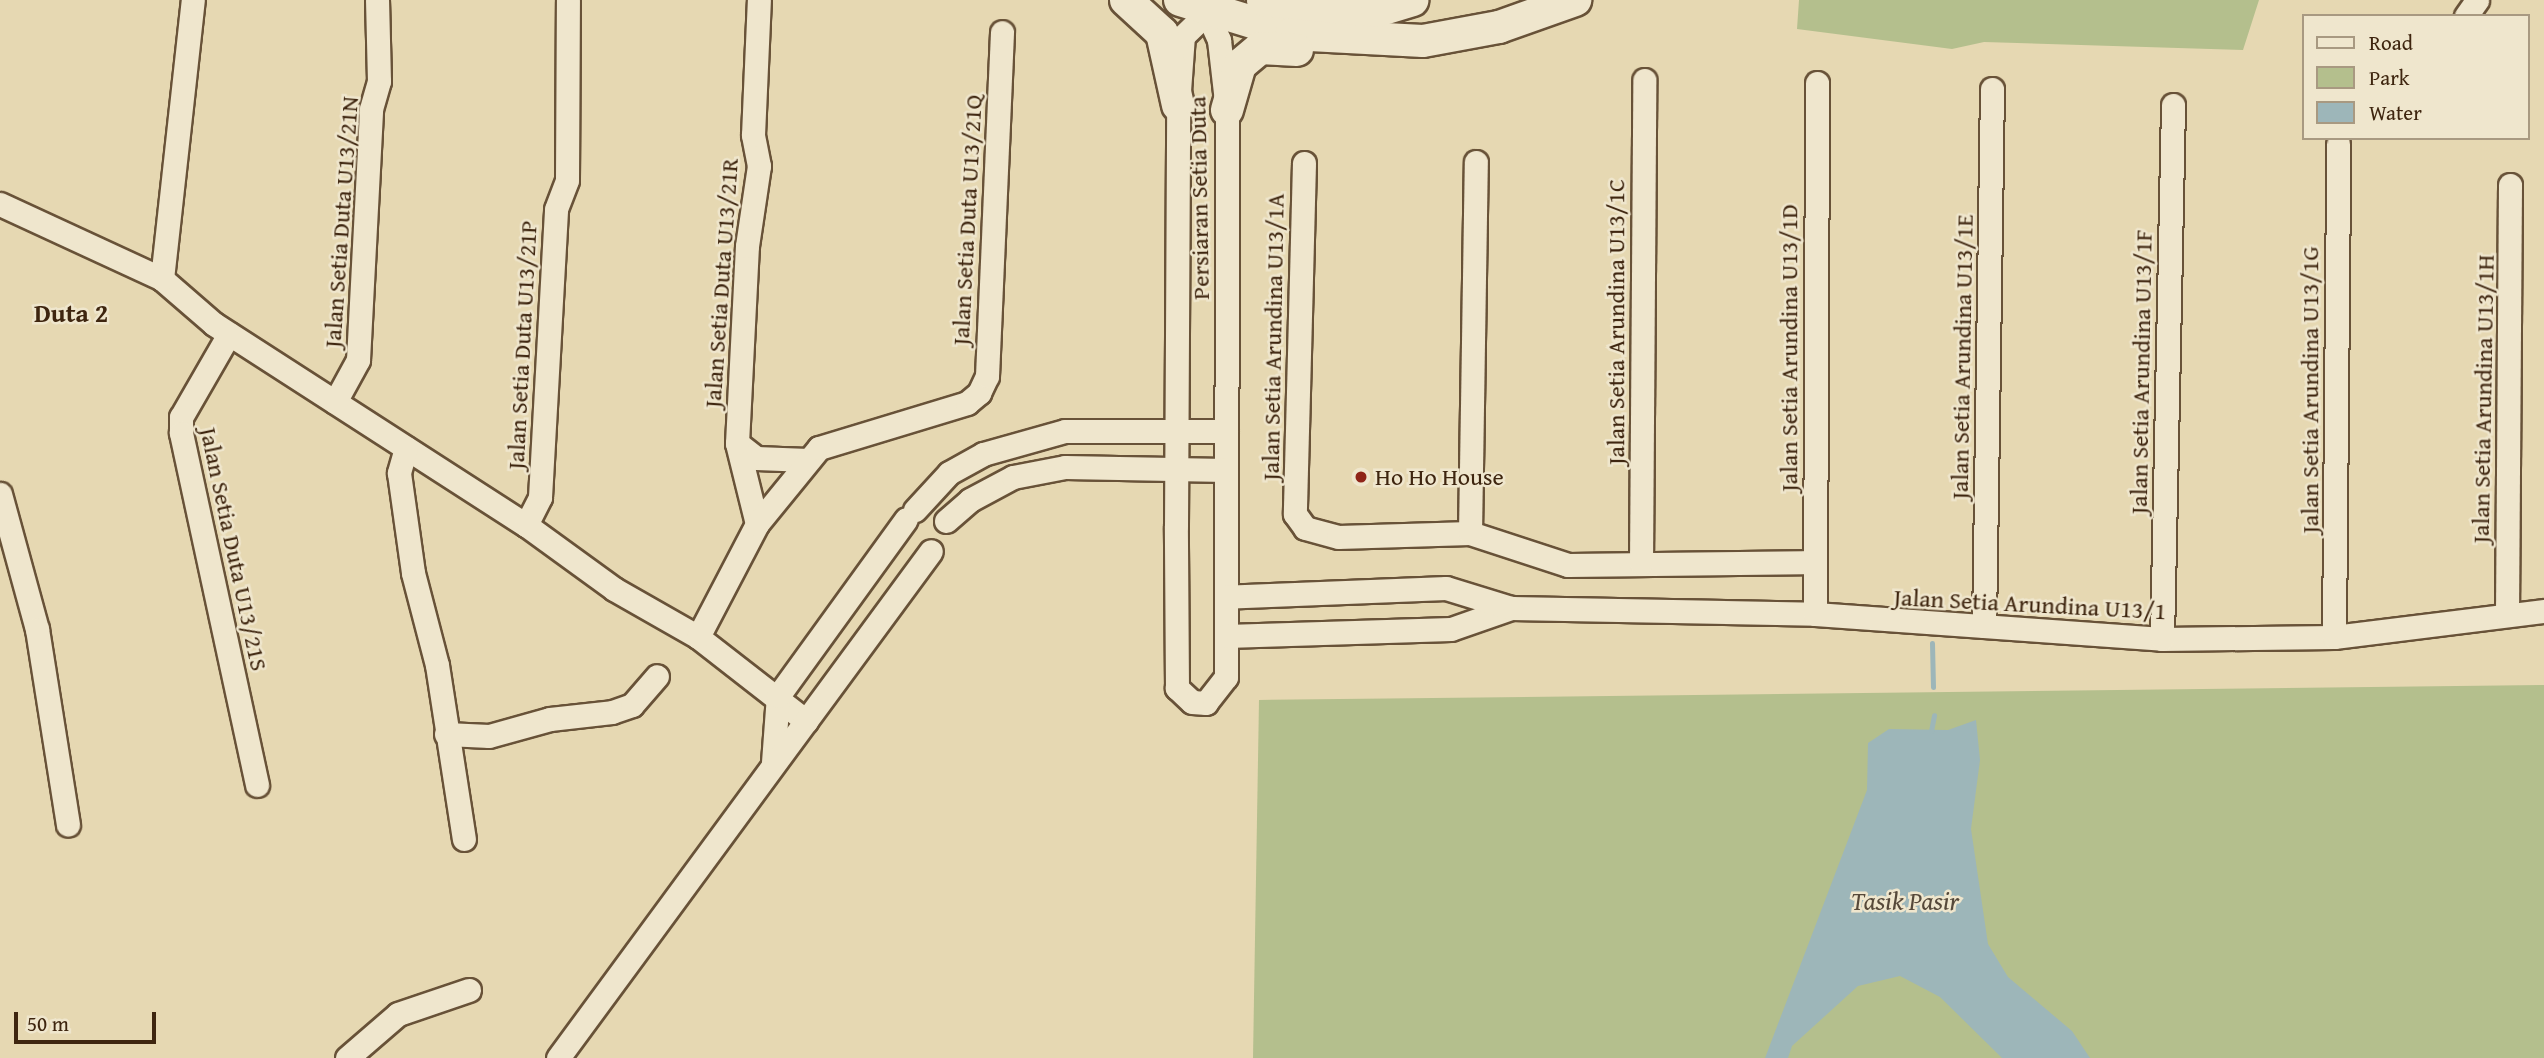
<!DOCTYPE html>
<style>
body{margin:0}
#map{position:relative;width:2544px;height:1058px;overflow:hidden;background:#e6d8b2;font-family:"Gentium Book Plus",serif}
div>[style]{position:absolute}
.green>*{inset:0;background:#b4bf8d}
.water>*{inset:0;background:#9db6b9}
.stream>*{height:5px;margin:-2.5px;padding:0 2.5px;transform-origin:2.5px;border-radius:2.5px;background:#9db6b9}
.roads{filter:drop-shadow(2px 0 #685238) drop-shadow(-2px 0 #685238) drop-shadow(0 2px #685238) drop-shadow(0 -2px #685238)}
.street>*{height:23px;margin:-11.5px;padding:0 11.5px;transform-origin:11.5px;border-radius:11.5px;background:#efe6cd}
.secondary>*{height:32px;margin:-16px;padding:0 16px;transform-origin:16px;border-radius:16px;background:#efe6cd}
.dots>*{width:19px;height:19px;translate:-50% -50%;box-sizing:border-box;border:4px solid #efe6cd;border-radius:50%}
span{translate:-50% -50%;white-space:nowrap;text-align:center;line-height:1.15;-webkit-text-stroke:5px #efe6cd;paint-order:stroke}
.street-label{font-size:24px;color:#3e250f}
.poi-label{font-size:24px;color:#3e250f}
.left{translate:0 -50%;text-align:left}
.neighbourhood-label{font-size:26px;color:#3e250f;font-weight:700}
.water-label{font-size:26px;color:#56493a;font-style:italic}
.legend{position:absolute;left:2302px;top:14px;width:228px;height:126px;box-sizing:border-box;background:#efe6cd;border:2px solid #a89981;margin:0;padding:9px 12px;list-style:none;font-size:21px;color:#3e250f}
.legend li{display:flex;align-items:center;gap:14px;height:35px}
.legend b{width:35px;border:2px solid #a89981}
.scale{position:absolute;left:14px;top:1012px;width:142px;height:32px;box-sizing:border-box;border:4px solid #3e250f;border-top:0;padding-left:9px;font-size:21px;line-height:24px;white-space:nowrap;color:#3e250f;-webkit-text-stroke:5px #efe6cd;paint-order:stroke}
</style>
<div id="map">
<div class="green">
<i style="clip-path:polygon(1799px 0,2259px 0,2243px 50px,1984px 42px,1952px 49px,1797px 29px)"></i>
<i style="clip-path:polygon(2544px 685px,2544px 1058px,1253px 1058px,1259px 700px)"></i>
</div>
<div class="water">
<i style="clip-path:polygon(1976px 720px,1980px 760px,1971px 829px,1988px 944px,2008px 977px,2072px 1031px,2090px 1058px,2002px 1058px,1940px 997px,1900px 976px,1858px 986px,1792px 1046px,1788px 1058px,1765px 1058px,1867px 790px,1868px 743px,1889px 729px,1948px 730px)"></i>
</div>
<div class="stream">
<i style="left:1932px;top:643px;width:44px;rotate:88.7deg"></i>
<i style="left:1931px;top:731px;width:16px;rotate:-79deg"></i>
</div>
<div class="roads">
<div class="street">
<i style="left:1207px;top:13px;width:30px;rotate:66deg"></i>
<i style="left:1219px;top:40px;width:70px;rotate:83.5deg"></i>
<i style="left:1227px;top:110px;width:567px;rotate:90.1deg"></i>
<i style="left:1226px;top:677px;width:33px;rotate:128deg"></i>
<i style="left:1206px;top:703px;width:14px;rotate:-176deg"></i>
<i style="left:1192px;top:702px;width:21px;rotate:-137deg"></i>
<i style="left:1177px;top:688px;width:162px;rotate:-90.4deg"></i>
<i style="left:1176px;top:526px;width:421px;rotate:-89.7deg"></i>
<i style="left:1178px;top:105px;width:69px;rotate:-85.9deg"></i>
<i style="left:1183px;top:36px;width:33px;rotate:-44deg"></i>
<i style="left:2466px;top:16px;width:19px;rotate:-55deg"></i>
<i style="left:1304px;top:163px;width:351px;rotate:91.5deg"></i>
<i style="left:1295px;top:514px;width:17px;rotate:54deg"></i>
<i style="left:1305px;top:528px;width:34px;rotate:15deg"></i>
<i style="left:1338px;top:537px;width:132px;rotate:-1.7deg"></i>
<i style="left:1470px;top:533px;width:103px;rotate:18.1deg"></i>
<i style="left:1568px;top:565px;width:246px;rotate:-0.7deg"></i>
<i style="left:0;top:204px;width:179px;rotate:24.8deg"></i>
<i style="left:162px;top:279px;width:69px;rotate:40.9deg"></i>
<i style="left:214px;top:324px;width:371px;rotate:32.8deg"></i>
<i style="left:526px;top:525px;width:109px;rotate:36deg"></i>
<i style="left:614px;top:589px;width:97px;rotate:29.7deg"></i>
<i style="left:698px;top:637px;width:137px;rotate:37.9deg"></i>
<i style="left:162px;top:279px;width:281px;rotate:-83.7deg"></i>
<i style="left:229px;top:334px;width:96px;rotate:120deg"></i>
<i style="left:181px;top:417px;width:16px;rotate:90deg"></i>
<i style="left:181px;top:433px;width:360px;rotate:77.8deg"></i>
<i style="left:335px;top:402px;width:48px;rotate:-61.3deg"></i>
<i style="left:358px;top:360px;width:251px;rotate:-87deg"></i>
<i style="left:371px;top:109px;width:29px;rotate:-74deg"></i>
<i style="left:379px;top:81px;width:81px;rotate:-91.4deg"></i>
<i style="left:737px;top:443px;width:24px;rotate:38deg"></i>
<i style="left:756px;top:458px;width:52px;rotate:2.2deg"></i>
<i style="left:406px;top:448px;width:26px;rotate:106deg"></i>
<i style="left:399px;top:473px;width:101px;rotate:82deg"></i>
<i style="left:413px;top:573px;width:95px;rotate:75.4deg"></i>
<i style="left:437px;top:665px;width:176px;rotate:81.2deg"></i>
<i style="left:0;top:494px;width:140px;rotate:74.7deg"></i>
<i style="left:37px;top:629px;width:198px;rotate:81deg"></i>
<i style="left:915px;top:510px;width:50px;rotate:-47.4deg"></i>
<i style="left:949px;top:473px;width:39px;rotate:-29deg"></i>
<i style="left:983px;top:454px;width:85px;rotate:-15.7deg"></i>
<i style="left:1065px;top:431px;width:161px"></i>
<i style="left:946px;top:521px;width:32px;rotate:-41deg"></i>
<i style="left:970px;top:500px;width:49px;rotate:-28.1deg"></i>
<i style="left:1013px;top:477px;width:53px;rotate:-10.9deg"></i>
<i style="left:1065px;top:467px;width:161px;rotate:1.1deg"></i>
<i style="left:757px;top:524px;width:83px;rotate:-103.9deg"></i>
<i style="left:737px;top:443px;width:197px;rotate:-87.1deg"></i>
<i style="left:747px;top:246px;width:81px;rotate:-81.5deg"></i>
<i style="left:759px;top:166px;width:32px;rotate:-101deg"></i>
<i style="left:753px;top:135px;width:135px;rotate:-87.5deg"></i>
<i style="left:526px;top:525px;width:31px;rotate:-63deg"></i>
<i style="left:540px;top:497px;width:288px;rotate:-86.8deg"></i>
<i style="left:556px;top:209px;width:31px;rotate:-69deg"></i>
<i style="left:567px;top:180px;width:180px;rotate:-89.7deg"></i>
<i style="left:1470px;top:533px;width:371px;rotate:-89.1deg"></i>
<i style="left:1641px;top:563px;width:483px;rotate:-89.6deg"></i>
<i style="left:1511px;top:608px;width:304px;rotate:1.1deg"></i>
<i style="left:1815px;top:614px;width:348px;rotate:4.1deg"></i>
<i style="left:2162px;top:639px;width:172px;rotate:-0.7deg"></i>
<i style="left:2334px;top:637px;width:212px;rotate:-7.1deg"></i>
<i style="left:1815px;top:614px;width:531px;rotate:-89.78deg"></i>
<i style="left:2507px;top:615px;width:430px;rotate:-89.6deg"></i>
<i style="left:1984px;top:626px;width:537px;rotate:-89.15deg"></i>
<i style="left:1226px;top:636px;width:225px;rotate:-1.8deg"></i>
<i style="left:1451px;top:629px;width:64px;rotate:-19.3deg"></i>
<i style="left:1511px;top:608px;width:68px;rotate:-162.9deg"></i>
<i style="left:1446px;top:588px;width:220px;rotate:177.7deg"></i>
<i style="left:698px;top:637px;width:127px;rotate:-62.4deg"></i>
<i style="left:757px;top:524px;width:98px;rotate:-50.8deg"></i>
<i style="left:819px;top:448px;width:155px;rotate:-16.9deg"></i>
<i style="left:967px;top:403px;width:16px;rotate:-40deg"></i>
<i style="left:979px;top:393px;width:19px;rotate:-65deg"></i>
<i style="left:987px;top:376px;width:344px;rotate:-87.5deg"></i>
<i style="left:2334px;top:637px;width:493px;rotate:-89.5deg"></i>
<i style="left:2162px;top:639px;width:534px;rotate:-88.82deg"></i>
<i style="left:446px;top:734px;width:43px;rotate:2.7deg"></i>
<i style="left:489px;top:736px;width:63px;rotate:-15.6deg"></i>
<i style="left:550px;top:719px;width:62px;rotate:-6.4deg"></i>
<i style="left:612px;top:712px;width:21px;rotate:-19deg"></i>
<i style="left:632px;top:705px;width:38px;rotate:-49deg"></i>
<i style="left:773px;top:762px;width:66px;rotate:-85.7deg"></i>
<i style="left:778px;top:696px;width:218px;rotate:-54.1deg"></i>
<i style="left:347px;top:1058px;width:67px;rotate:-40.8deg"></i>
<i style="left:398px;top:1014px;width:75px;rotate:-18.7deg"></i>
<i style="left:558px;top:1058px;width:629px;rotate:-53.66deg"></i>
</div>
<div class="secondary">
<i style="left:1126px;top:0;width:49px;rotate:42.5deg"></i>
<i style="left:1162px;top:33px;width:74px;rotate:77.5deg"></i>
<i style="left:1180px;top:0;width:116px;rotate:17deg"></i>
<i style="left:1291px;top:34px;width:132px;rotate:3deg"></i>
<i style="left:1423px;top:41px;width:77px;rotate:-10.4deg"></i>
<i style="left:1499px;top:27px;width:81px;rotate:-19.6deg"></i>
<i style="left:1263px;top:0;width:115px;rotate:5.5deg"></i>
<i style="left:1377px;top:11px;width:37px;rotate:-17deg"></i>
<i style="left:1227px;top:110px;width:47px;rotate:-73.9deg"></i>
<i style="left:1240px;top:65px;width:26px;rotate:-40deg"></i>
<i style="left:1260px;top:48px;width:37px;rotate:3deg"></i>
</div>
</div>
<div class="dots">
<i style="left:1361px;top:477px;background:#8f2418"></i>
</div>
<div class="street-label">
<span style="left:1199px;top:198px;rotate:-91deg">Persiaran Setia Duta</span>
<span style="left:967px;top:220px;rotate:-87deg">Jalan Setia Duta U13/21Q</span>
<span style="left:341px;top:222px;rotate:-86deg">Jalan Setia Duta U13/21N</span>
<span style="left:721px;top:283px;rotate:-86deg">Jalan Setia Duta U13/21R</span>
<span style="left:1616px;top:322px;rotate:-90deg">Jalan Setia Arundina U13/1C</span>
<span style="left:1273px;top:337px;rotate:-89deg">Jalan Setia Arundina U13/1A</span>
<span style="left:522px;top:345px;rotate:-87deg">Jalan Setia Duta U13/21P</span>
<span style="left:1789px;top:348px;rotate:-90deg">Jalan Setia Arundina U13/1D</span>
<span style="left:1962px;top:357px;rotate:-89deg">Jalan Setia Arundina U13/1E</span>
<span style="left:2141px;top:372px;rotate:-89deg">Jalan Setia Arundina U13/1F</span>
<span style="left:2310px;top:390px;rotate:-90deg">Jalan Setia Arundina U13/1G</span>
<span style="left:2483px;top:399px;rotate:-89deg">Jalan Setia Arundina U13/1H</span>
<span style="left:234px;top:549px;rotate:78deg">Jalan Setia Duta U13/21S</span>
<span style="left:2030px;top:604px;rotate:3deg">Jalan Setia Arundina U13/1</span>
</div>
<div class="poi-label">
<span class="left" style="left:1375px;top:477px">Ho Ho House</span>
</div>
<div class="neighbourhood-label">
<span style="left:71px;top:313px">Duta 2</span>
</div>
<div class="water-label">
<span style="left:1905px;top:901px">Tasik Pasir</span>
</div>
<ul class="legend">
<li><b style="height:9px;background:#efe6cd"></b>Road</li>
<li><b style="height:19px;background:#b4bf8d"></b>Park</li>
<li><b style="height:19px;background:#9db6b9"></b>Water</li>
</ul>
<div class="scale">50 m</div>
</div>
